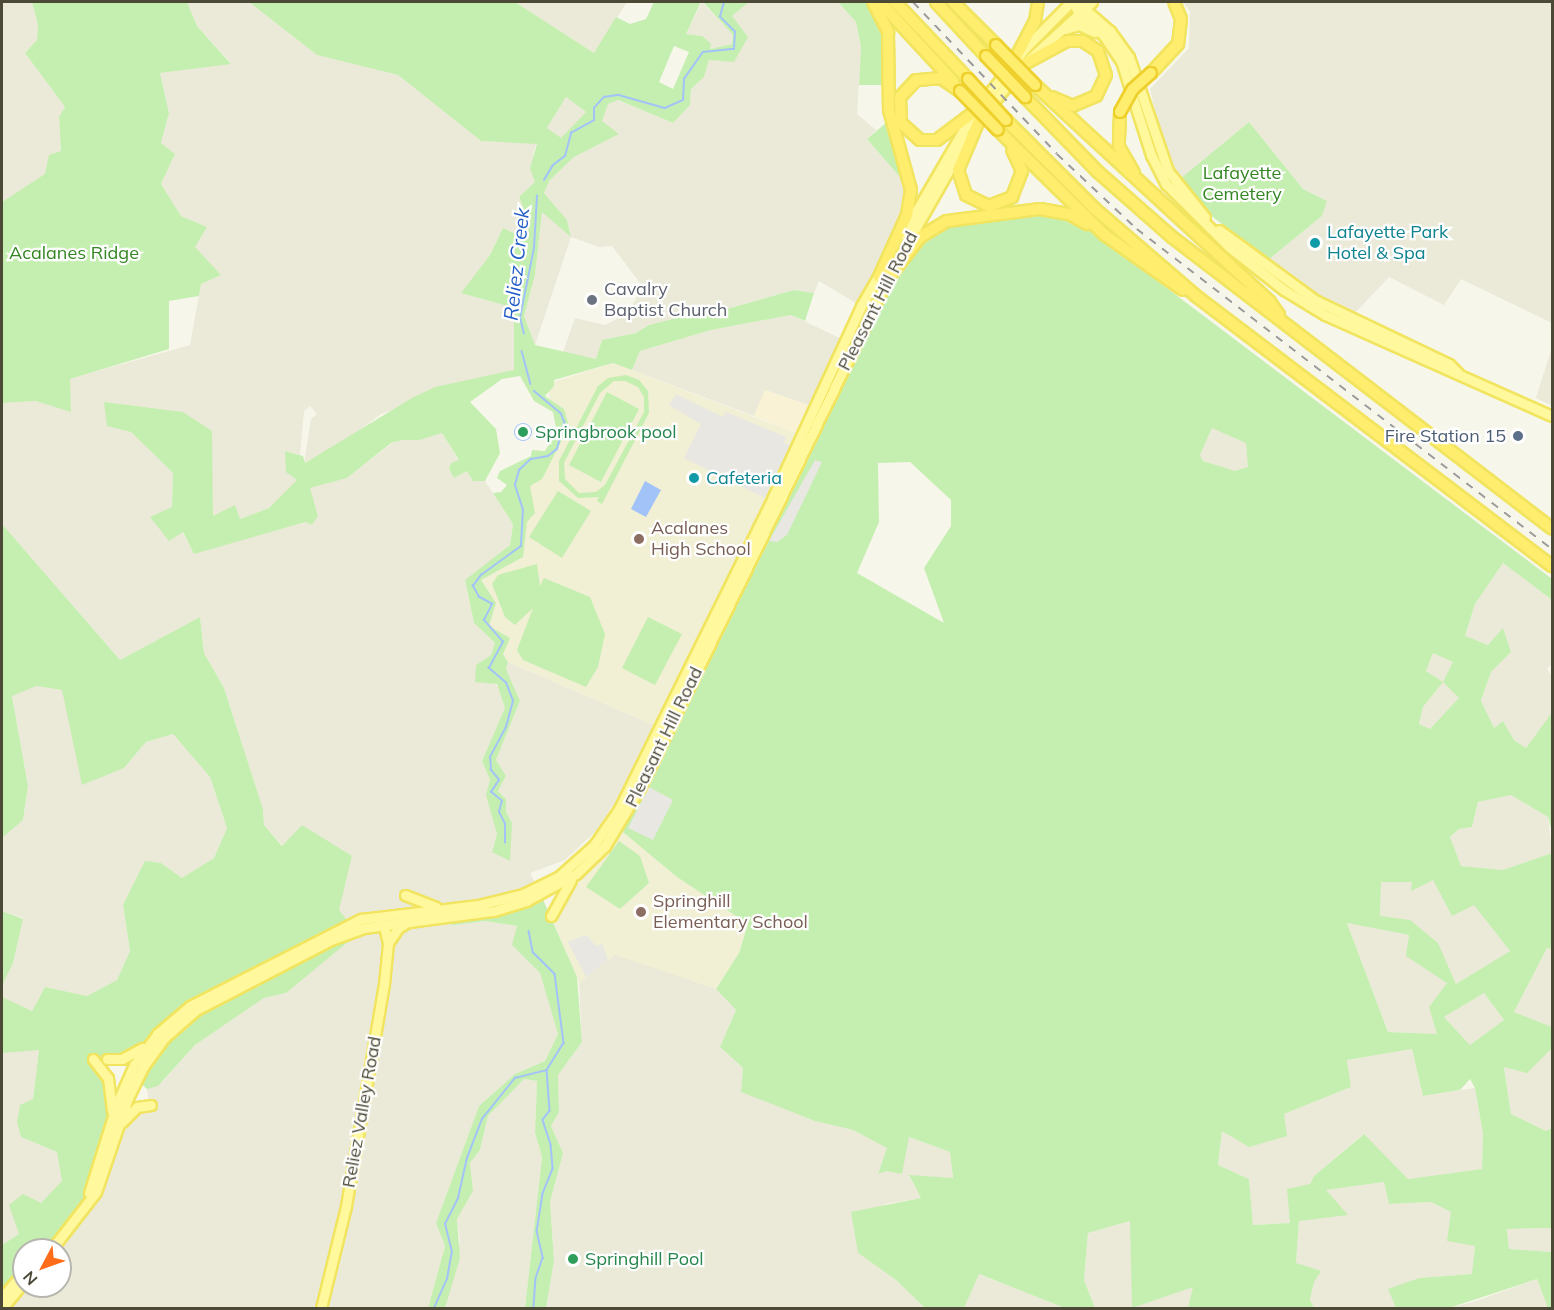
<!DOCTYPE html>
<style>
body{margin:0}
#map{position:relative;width:1554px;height:1310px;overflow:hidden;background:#f7f6eb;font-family:Mulish,sans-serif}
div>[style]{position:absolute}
.residential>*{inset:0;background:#ebe9d8}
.commercial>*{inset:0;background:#faf2d5}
.education>*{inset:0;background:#f1efd4}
.green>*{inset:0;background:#c5efb0}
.parking>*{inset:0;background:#e8e7e2}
.water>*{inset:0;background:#a2c3f8}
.round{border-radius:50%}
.stream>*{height:1.5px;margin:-0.75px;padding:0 0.75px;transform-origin:0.75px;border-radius:0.75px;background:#a2c3f8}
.roads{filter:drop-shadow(2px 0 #f1e45f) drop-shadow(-2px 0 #f1e45f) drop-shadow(0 2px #f1e45f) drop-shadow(0 -2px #f1e45f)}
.major>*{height:9px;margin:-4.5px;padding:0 4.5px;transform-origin:4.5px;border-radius:4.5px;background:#fff89c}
.highway>*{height:10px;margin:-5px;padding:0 5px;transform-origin:5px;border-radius:5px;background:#ffed6e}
.rail>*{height:1.5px;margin-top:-0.75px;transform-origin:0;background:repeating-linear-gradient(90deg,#9a9a9a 0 8px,transparent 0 16px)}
.bridges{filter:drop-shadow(2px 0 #eed02d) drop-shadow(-2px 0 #eed02d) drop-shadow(0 2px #eed02d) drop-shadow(0 -2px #eed02d)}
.highway-bridge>*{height:10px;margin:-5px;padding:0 5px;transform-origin:5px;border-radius:5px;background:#ffed6e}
.dots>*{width:16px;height:16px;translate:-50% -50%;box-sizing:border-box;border:3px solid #fff;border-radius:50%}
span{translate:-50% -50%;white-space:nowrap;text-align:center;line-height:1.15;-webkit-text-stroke:4.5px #fff;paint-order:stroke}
.park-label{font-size:18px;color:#338622}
.culture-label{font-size:18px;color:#0d838f}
.left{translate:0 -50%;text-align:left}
.worship-label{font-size:18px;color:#5b616d}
.street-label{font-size:18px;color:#4c4937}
.leisure-label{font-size:18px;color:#27864d}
.service-label{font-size:18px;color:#4e5e75}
.right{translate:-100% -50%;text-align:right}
.education-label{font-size:18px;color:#785e54}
.water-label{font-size:20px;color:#235ec6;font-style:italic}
.frame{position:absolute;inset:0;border:3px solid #4c4937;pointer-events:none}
.north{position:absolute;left:12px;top:1238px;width:60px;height:60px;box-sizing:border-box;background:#fff;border:2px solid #b7b6af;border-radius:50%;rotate:229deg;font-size:16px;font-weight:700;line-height:24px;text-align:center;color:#4c4937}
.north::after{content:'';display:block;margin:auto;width:21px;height:27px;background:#ff6d1a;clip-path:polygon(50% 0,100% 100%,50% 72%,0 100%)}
</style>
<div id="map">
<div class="residential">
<i style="clip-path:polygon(5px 2px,32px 2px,38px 25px,37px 40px,25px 53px,65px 107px,59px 117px,61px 151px,46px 174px,2px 202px,2px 3px)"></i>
<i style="clip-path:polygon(187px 2px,249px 2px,317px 55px,398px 75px,481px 141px,537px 143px,533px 153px,536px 182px,519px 197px,528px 219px,526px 240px,503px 228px,490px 255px,462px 293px,514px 308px,514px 370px,381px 414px,342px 443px,304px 463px,311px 419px,317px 414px,310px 406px,304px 411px,300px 455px,285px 451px,298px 480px,269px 508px,240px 519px,229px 509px,213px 516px,211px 431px,183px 412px,131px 432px,173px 473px,172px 507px,151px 517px,182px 532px,194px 553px,307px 522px,312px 525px,318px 515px,309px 488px,347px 478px,392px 443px,402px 440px,420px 440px,442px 433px,459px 461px,451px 463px,449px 469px,454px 478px,467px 471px,473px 481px,485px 481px,513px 524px,510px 545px,465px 581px,474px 623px,495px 643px,491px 655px,476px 665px,501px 690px,505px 709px,482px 761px,490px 780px,497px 834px,492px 852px,512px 823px,506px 812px,506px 799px,498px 791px,506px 776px,496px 760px,520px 701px,506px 669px,508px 662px,658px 727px,619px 809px,612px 806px,597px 830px,565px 860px,530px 873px,538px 888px,507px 899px,436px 907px,413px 901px,411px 910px,349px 923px,338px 910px,352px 856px,283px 846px,264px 825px,263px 809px,224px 688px,204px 653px,200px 617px,120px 660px,2px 524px,2px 403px,36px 401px,71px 411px,69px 379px,190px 345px,201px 284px,221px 275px,194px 247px,207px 227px,181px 216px,161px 184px,175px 154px,161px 143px,169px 113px,160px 73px,231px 63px,197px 26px)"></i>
<i style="clip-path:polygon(515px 2px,627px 2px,594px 53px)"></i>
<i style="clip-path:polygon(702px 2px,733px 35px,732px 44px,709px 49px,702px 36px,686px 34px)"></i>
<i style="clip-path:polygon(749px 2px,838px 2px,856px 22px,861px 47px,857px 114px,876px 130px,867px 139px,905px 183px,906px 191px,902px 213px,861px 306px,819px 281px,814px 293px,794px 290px,697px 317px,696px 313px,649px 325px,636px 333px,602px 340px,596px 359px,563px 352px,575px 318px,605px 325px,627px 314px,643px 287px,612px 246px,599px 247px,571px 237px,535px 345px,524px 316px,535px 275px,542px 211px,571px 236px,567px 220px,544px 193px,550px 180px,574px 157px,618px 134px,601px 121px,608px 104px,617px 100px,673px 123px,690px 105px,691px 89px,704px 77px,709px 60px,735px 61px,732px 16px)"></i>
<i style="clip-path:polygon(1183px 2px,1552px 2px,1552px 323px,1461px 279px,1444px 305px,1389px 277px,1354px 314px,1316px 297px,1268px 260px,1322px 216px,1327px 201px,1303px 189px,1249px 122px,1180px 179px,1160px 132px,1150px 89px,1189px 48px,1190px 11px)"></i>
<i style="clip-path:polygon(566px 97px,586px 112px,561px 139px,547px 128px)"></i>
<i style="clip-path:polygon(791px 315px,844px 340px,814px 407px,765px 390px,754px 416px,632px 370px,640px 351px,711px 330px)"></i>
<i style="clip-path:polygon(1552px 347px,1552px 406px,1536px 398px)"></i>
<i style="clip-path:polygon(1212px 427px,1246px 443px,1249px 467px,1235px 472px,1203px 461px,1200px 455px)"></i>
<i style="clip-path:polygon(1503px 563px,1552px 600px,1552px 663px,1547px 669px,1552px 677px,1552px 719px,1551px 715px,1526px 748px,1514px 740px,1503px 721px,1494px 728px,1481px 702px,1491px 672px,1511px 652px,1503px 629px,1489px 645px,1465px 637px,1475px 604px)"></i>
<i style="clip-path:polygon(1433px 653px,1453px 662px,1460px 698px,1430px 729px,1419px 724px,1423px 707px,1443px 682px,1426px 671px)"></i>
<i style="clip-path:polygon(36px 686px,62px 690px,124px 768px,146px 742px,173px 734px,210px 777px,227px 828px,214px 858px,182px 878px,161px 863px,145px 862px,123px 905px,130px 951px,117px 980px,87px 996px,45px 987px,32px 1011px,2px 998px,2px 986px,13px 963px,23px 918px,2px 911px,2px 838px,23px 820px,28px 786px,12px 695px)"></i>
<i style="clip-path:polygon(1511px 795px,1548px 817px,1552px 853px,1503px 870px,1461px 866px,1450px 837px,1459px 829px,1472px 827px,1478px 802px)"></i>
<i style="clip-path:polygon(1433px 880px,1452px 915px,1474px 904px,1510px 951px,1456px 984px,1437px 943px,1380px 916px,1381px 882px,1413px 882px,1411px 890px)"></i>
<i style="clip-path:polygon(412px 919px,454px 925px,485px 921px,517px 926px,513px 945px,540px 973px,558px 1034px,545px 1061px,515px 1074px,479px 1106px,436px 1223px,445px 1246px,428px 1308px,2px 1308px,24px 1286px,60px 1286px,60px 1250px,51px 1250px,96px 1192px,119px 1127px,149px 1102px,147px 1089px,162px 1082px,195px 1045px,264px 998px,286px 993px,351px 932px,383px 923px,388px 942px)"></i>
<i style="clip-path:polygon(1347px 923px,1409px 935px,1408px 945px,1448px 983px,1438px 1034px,1388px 1032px)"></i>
<i style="clip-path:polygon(1547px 948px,1552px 949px,1552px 1027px,1514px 1012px)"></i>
<i style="clip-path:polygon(615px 954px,716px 989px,736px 1010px,720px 1047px,743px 1068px,742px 1092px,815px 1121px,853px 1130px,888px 1148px,878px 1173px,909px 1137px,950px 1152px,953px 1178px,909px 1176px,921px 1198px,885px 1204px,858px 1253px,896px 1280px,925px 1308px,546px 1308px,554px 1261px,550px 1202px,563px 1153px,551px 1126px,559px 1112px,558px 1075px,582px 1042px,579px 983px)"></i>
<i style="clip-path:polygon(1484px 993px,1504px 1020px,1470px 1045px,1444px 1017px)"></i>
<i style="clip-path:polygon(1552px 1048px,1552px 1128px,1546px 1131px,1511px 1114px,1504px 1066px,1514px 1070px)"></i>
<i style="clip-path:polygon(39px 1049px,33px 1099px,21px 1137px,57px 1152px,63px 1181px,19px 1234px,2px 1245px,2px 1053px)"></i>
<i style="clip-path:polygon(1412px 1049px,1423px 1096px,1475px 1088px,1483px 1134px,1482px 1169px,1408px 1179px,1363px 1134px,1314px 1176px,1291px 1223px,1253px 1225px,1249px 1179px,1218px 1165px,1222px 1131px,1270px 1140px,1283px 1137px,1284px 1114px,1351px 1087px,1347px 1060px)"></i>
<i style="clip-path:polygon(524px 1079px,537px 1081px,535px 1133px,542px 1157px,525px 1308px,445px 1308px,460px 1241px,457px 1219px,473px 1191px,470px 1163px,480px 1150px,488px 1116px)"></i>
<i style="clip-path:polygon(1384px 1182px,1389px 1204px,1431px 1202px,1451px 1212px,1475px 1246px,1473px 1274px,1419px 1278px,1389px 1290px,1396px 1308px,1314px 1308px,1310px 1300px,1314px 1282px,1296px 1263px,1299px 1221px,1326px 1190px)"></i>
<i style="clip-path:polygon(1131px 1221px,1194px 1287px,1188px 1308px,1095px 1308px,1084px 1280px,1088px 1233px)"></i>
<i style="clip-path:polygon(1552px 1228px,1552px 1252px,1509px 1249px,1507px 1229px)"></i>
<i style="clip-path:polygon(978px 1274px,1065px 1308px,964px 1308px)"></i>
<i style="clip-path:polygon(1537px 1279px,1548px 1308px,1449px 1308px,1476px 1301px)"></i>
</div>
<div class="commercial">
<i style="clip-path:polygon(765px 390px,814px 407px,801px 435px,754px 416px)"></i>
</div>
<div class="education">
<i style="clip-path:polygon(613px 363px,801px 435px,658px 727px,508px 662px,489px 626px,480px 580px,523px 557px,525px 484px,542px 464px,557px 432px,547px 384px)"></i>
<i style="clip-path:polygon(618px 828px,677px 877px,748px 924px,739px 953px,716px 989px,615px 955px,579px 983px,551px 916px,557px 901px)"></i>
</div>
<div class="green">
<i style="clip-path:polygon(32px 2px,187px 2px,197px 26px,231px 64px,160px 73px,169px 113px,161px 143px,175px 154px,161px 184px,181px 216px,207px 227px,195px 247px,221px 275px,201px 284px,199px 296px,169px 301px,169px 349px,70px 379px,71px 412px,36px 401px,2px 403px,2px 202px,45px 174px,49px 155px,61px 151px,59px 117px,65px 107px,25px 53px,37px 40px,38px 25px)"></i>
<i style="clip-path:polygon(evenodd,249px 2px,515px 2px,594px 53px,616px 17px,630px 24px,646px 19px,654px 2px,701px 2px,686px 34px,702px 36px,711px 44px,710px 49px,732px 44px,733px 35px,703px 2px,749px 2px,732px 16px,748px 37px,734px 62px,709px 60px,704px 77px,691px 89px,690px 105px,673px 123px,618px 100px,608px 104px,602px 121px,619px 134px,574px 157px,550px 180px,544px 193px,567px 220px,571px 237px,542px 212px,535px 275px,524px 316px,535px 345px,596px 359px,602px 340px,636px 333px,649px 325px,696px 313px,698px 317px,794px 290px,814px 293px,805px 321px,791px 315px,711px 330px,640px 351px,632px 370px,613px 363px,554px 380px,554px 386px,545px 396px,564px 409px,569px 426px,542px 479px,530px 486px,535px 513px,527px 522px,523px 557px,481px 580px,496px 603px,489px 626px,510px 638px,503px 654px,508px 662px,506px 669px,520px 701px,496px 760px,506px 776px,498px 791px,506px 799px,506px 812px,512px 823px,510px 861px,492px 852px,497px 834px,486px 795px,490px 780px,482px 761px,505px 708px,497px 684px,475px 682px,476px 665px,491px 655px,495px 643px,474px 623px,465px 580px,510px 545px,513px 524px,493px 493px,501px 492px,507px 485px,497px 478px,500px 471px,531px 456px,532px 450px,545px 451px,557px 432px,553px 412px,534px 401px,520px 376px,502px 379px,470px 402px,496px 429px,500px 453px,485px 481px,473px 481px,467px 471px,454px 478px,449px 469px,451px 463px,459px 460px,442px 433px,420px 440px,402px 440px,391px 443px,347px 478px,310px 488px,318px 516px,312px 525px,306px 522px,194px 554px,183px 532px,169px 541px,150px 517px,172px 507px,173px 473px,131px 432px,107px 426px,104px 402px,183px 412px,212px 431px,213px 516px,235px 505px,240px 519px,269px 508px,297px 480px,286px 472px,285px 451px,303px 456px,305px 463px,412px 398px,435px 387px,514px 370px,514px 308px,461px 293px,490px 255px,503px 228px,526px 239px,528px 219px,519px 197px,535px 182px,530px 168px,537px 144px,481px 141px,398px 75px,317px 55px,249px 2px,674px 46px,689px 52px,673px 89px,659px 82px,674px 46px,249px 2px,566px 97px,586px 112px,561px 138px,547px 128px,566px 97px)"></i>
<i style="clip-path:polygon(838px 2px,869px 2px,883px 24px,886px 64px,883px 85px,859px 85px,861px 47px,856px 22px)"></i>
<i style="clip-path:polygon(887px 122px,905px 183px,867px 139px)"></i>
<i style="clip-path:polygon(1249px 122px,1303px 189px,1327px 201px,1322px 216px,1268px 260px,1209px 214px,1180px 179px)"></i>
<i style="clip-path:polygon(evenodd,1039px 214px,1065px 218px,1090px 230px,1552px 579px,1552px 600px,1503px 563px,1475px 604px,1465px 636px,1488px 645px,1503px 628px,1511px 652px,1491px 672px,1481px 701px,1494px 728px,1503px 721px,1514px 740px,1526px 748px,1551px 714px,1552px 832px,1548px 817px,1511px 795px,1478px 802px,1472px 827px,1459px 829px,1450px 837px,1461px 866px,1503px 870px,1552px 853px,1552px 949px,1547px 948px,1514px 1012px,1552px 1027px,1552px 1048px,1527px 1073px,1504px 1067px,1511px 1114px,1546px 1131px,1552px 1128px,1552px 1228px,1507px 1229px,1509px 1249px,1552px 1252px,1552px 1308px,1548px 1308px,1537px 1279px,1449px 1308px,1396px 1308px,1388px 1289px,1419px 1278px,1472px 1274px,1475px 1246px,1447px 1241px,1451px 1212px,1431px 1202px,1389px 1204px,1384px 1182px,1326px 1190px,1348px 1215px,1299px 1221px,1296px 1263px,1321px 1271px,1314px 1282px,1310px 1300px,1314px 1308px,1188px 1308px,1193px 1287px,1132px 1308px,1130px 1221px,1088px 1233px,1084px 1280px,1095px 1308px,1065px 1308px,979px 1274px,964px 1308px,925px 1308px,896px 1280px,858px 1253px,851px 1212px,921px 1198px,909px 1175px,953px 1178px,950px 1152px,909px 1137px,902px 1174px,886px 1171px,878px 1174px,887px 1148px,853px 1130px,815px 1121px,741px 1092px,743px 1068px,720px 1047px,736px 1010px,716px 989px,739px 953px,748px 924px,677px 877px,618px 828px,869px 311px,921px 242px,945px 225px,1039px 214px,1212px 428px,1246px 443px,1248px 467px,1235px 471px,1203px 461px,1200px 455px,1212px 428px,1039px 214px,910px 462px,951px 500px,951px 526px,924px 568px,944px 623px,857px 573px,879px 522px,878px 463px,910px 462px,1039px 214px,1433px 653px,1453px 662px,1443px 682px,1426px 671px,1433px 653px,1039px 214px,1443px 682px,1459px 698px,1430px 729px,1419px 724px,1423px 707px,1443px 682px,1039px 214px,1433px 880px,1452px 916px,1474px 905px,1510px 951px,1456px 984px,1438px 943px,1410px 920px,1380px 916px,1381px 882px,1412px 882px,1411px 891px,1433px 880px,1039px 214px,1347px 923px,1409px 935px,1406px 956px,1447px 983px,1429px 1007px,1437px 1034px,1388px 1032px,1347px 923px,1039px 214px,1484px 993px,1504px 1020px,1470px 1045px,1444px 1017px,1484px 993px,1039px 214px,1412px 1049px,1423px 1096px,1460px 1090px,1470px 1079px,1475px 1088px,1483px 1134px,1482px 1169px,1408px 1179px,1364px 1134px,1314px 1176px,1310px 1184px,1287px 1189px,1290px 1223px,1253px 1225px,1249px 1179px,1218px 1165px,1222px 1131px,1249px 1147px,1287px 1136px,1284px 1114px,1351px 1087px,1347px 1060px,1412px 1049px)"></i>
<i style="clip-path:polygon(evenodd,626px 375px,639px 380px,648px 391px,649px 413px,602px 504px,597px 501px,599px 497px,578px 498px,559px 481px,559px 461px,598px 386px,608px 378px,626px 375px,614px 381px,625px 381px,638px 387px,644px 397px,644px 412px,605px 485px,596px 492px,579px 493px,565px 479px,564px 463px,600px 393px,614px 381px)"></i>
<i style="clip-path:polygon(607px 392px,639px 409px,601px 482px,569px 465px)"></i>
<i style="clip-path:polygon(558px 491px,591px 511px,562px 558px,529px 537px)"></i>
<i style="clip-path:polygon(2px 524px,120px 660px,200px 617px,204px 653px,224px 688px,263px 809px,264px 825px,282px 846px,302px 825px,352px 856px,339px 910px,349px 923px,221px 989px,135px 1053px,93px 1059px,100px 1067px,112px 1105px,90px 1191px,45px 1250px,24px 1250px,24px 1272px,2px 1297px,2px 1245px,19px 1234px,9px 1205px,23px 1194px,41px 1203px,62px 1181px,57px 1152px,21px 1137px,17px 1122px,20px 1105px,33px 1099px,39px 1050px,2px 1053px,2px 997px,32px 1011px,45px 987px,87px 996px,117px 980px,130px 951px,123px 905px,145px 861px,161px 863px,182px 878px,214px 858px,227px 828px,210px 777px,173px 734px,146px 742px,124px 768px,82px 785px,62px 690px,36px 686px,12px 696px,28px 786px,23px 820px,2px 838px)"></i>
<i style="clip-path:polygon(537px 564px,540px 586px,544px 578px,590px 597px,605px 634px,598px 667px,586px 687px,523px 660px,517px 650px,533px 608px,515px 625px,505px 617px,492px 584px,498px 575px)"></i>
<i style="clip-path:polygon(648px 617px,682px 634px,655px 685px,622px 668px)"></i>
<i style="clip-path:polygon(619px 841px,640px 856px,649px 883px,620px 909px,586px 887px)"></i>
<i style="clip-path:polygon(541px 895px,577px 977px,582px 1042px,558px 1075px,559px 1112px,551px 1126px,563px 1153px,550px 1202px,554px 1261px,546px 1308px,525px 1308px,542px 1157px,535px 1133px,537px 1081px,524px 1079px,488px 1116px,480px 1150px,470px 1163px,473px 1191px,457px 1219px,460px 1258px,445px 1308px,428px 1308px,445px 1246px,436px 1223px,479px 1106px,515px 1074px,545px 1061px,558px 1034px,540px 973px,512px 945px,517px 926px,485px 921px,454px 925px,412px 919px,478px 913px)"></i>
<i style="clip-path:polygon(2px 911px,23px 919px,13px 963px,2px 986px)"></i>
<i style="clip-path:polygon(351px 932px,349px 941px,286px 993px,264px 998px,195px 1045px,158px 1086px,147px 1089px,136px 1079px,180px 1022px)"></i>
</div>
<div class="parking">
<i style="clip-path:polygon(676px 394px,723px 417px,726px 412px,786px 437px,784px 443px,791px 446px,765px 498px,684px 458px,701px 424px,669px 405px)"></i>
<i style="clip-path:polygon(815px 460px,822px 462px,787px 535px,777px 542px,769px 541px)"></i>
<i style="clip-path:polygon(649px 787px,673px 800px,653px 840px,628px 828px)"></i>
<i style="clip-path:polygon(586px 935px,596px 946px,602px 944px,608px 960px,586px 977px,568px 942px)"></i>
</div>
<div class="water">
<i class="round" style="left:514px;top:423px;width:18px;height:18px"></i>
<i style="clip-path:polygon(645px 481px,661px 490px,646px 517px,631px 509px)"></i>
</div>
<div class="stream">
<i style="left:544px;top:180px;width:17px;rotate:-59deg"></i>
<i style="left:553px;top:165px;width:15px;rotate:-37deg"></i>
<i style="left:565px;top:156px;width:24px;rotate:-75deg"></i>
<i style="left:571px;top:133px;width:26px;rotate:-29deg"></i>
<i style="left:594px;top:120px;width:12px;rotate:-90deg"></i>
<i style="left:594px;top:108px;width:15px;rotate:-48deg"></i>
<i style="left:604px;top:97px;width:15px;rotate:-8deg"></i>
<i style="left:619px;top:95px;width:48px;rotate:15.8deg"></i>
<i style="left:665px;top:108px;width:20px;rotate:-24deg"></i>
<i style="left:683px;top:100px;width:21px;rotate:-87deg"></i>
<i style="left:684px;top:79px;width:33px;rotate:-55deg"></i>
<i style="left:703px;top:52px;width:31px;rotate:-6deg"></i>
<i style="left:734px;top:49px;width:17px;rotate:-87deg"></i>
<i style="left:735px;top:32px;width:21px;rotate:-135deg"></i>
<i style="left:720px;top:17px;width:16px;rotate:-75deg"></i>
<i style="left:524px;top:334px;width:16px;rotate:-104deg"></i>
<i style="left:520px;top:318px;width:71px;rotate:-78.7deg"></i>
<i style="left:534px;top:248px;width:52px;rotate:-86.7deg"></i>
<i style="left:522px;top:351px;width:34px;rotate:75deg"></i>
<i style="left:505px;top:843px;width:19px;rotate:-90deg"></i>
<i style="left:505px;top:824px;width:13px;rotate:-117deg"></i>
<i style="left:499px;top:812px;width:11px;rotate:-75deg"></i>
<i style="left:502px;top:801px;width:14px;rotate:-141deg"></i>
<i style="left:491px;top:792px;width:14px;rotate:-56deg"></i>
<i style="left:499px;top:780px;width:13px;rotate:-129deg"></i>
<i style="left:491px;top:770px;width:13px;rotate:-94deg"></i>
<i style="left:490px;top:757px;width:34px;rotate:-62deg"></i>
<i style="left:506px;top:727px;width:27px;rotate:-75deg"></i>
<i style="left:513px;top:701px;width:19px;rotate:-111deg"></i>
<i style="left:506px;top:683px;width:23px;rotate:-139deg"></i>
<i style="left:489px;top:668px;width:30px;rotate:-62deg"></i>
<i style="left:503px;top:642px;width:29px;rotate:-131deg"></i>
<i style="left:484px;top:620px;width:18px;rotate:-63deg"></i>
<i style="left:492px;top:604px;width:15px;rotate:-152deg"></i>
<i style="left:479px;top:597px;width:13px;rotate:-119deg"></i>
<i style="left:473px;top:586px;width:14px;rotate:-54deg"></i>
<i style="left:481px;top:575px;width:49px;rotate:-35.9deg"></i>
<i style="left:521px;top:546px;width:36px;rotate:-87deg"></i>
<i style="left:523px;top:510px;width:26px;rotate:-108deg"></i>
<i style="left:515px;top:485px;width:16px;rotate:-75deg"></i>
<i style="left:519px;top:470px;width:16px;rotate:-43deg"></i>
<i style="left:531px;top:459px;width:17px;rotate:-10deg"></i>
<i style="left:548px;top:456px;width:11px;rotate:-38deg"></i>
<i style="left:557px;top:449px;width:28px;rotate:-75deg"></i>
<i style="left:564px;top:422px;width:9px;rotate:-111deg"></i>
<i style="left:561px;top:414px;width:35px;rotate:-140deg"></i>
<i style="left:529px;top:931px;width:21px;rotate:79deg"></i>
<i style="left:533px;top:952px;width:31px;rotate:45deg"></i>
<i style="left:555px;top:974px;width:70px;rotate:82.6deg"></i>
<i style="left:564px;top:1043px;width:32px;rotate:122deg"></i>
<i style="left:547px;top:1070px;width:41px;rotate:85.8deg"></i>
<i style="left:550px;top:1111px;width:11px;rotate:128deg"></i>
<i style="left:543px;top:1120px;width:26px;rotate:72deg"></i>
<i style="left:551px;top:1145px;width:24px;rotate:85deg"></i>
<i style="left:553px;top:1169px;width:27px;rotate:112deg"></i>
<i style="left:543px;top:1194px;width:37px;rotate:99deg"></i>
<i style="left:537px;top:1231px;width:28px;rotate:77deg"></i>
<i style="left:543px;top:1258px;width:21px;rotate:109deg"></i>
<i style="left:536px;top:1278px;width:30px;rotate:94deg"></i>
<i style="left:434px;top:1308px;width:32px;rotate:-66deg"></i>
<i style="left:447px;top:1279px;width:27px;rotate:-80deg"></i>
<i style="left:452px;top:1252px;width:29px;rotate:-104deg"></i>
<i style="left:445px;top:1224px;width:29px;rotate:-63deg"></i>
<i style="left:458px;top:1198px;width:41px;rotate:-77.3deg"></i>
<i style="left:467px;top:1158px;width:42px;rotate:-69deg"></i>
<i style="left:482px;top:1119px;width:53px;rotate:-51.2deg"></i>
<i style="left:515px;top:1078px;width:33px;rotate:-14deg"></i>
</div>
<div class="roads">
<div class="major">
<i style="left:1073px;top:2px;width:13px;rotate:63deg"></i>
<i style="left:1079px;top:14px;width:33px;rotate:41deg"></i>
<i style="left:1104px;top:36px;width:30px;rotate:56deg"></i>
<i style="left:1121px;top:61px;width:99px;rotate:72.3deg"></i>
<i style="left:1151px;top:155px;width:33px;rotate:63deg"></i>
<i style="left:1166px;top:184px;width:89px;rotate:45deg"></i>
<i style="left:1229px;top:247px;width:70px;rotate:38deg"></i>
<i style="left:1284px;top:290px;width:48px;rotate:31.4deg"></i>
<i style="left:1325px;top:315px;width:248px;rotate:24deg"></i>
<i style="left:1081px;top:6px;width:38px;rotate:41deg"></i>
<i style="left:1110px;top:31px;width:32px;rotate:54deg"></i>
<i style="left:1129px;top:57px;width:120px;rotate:71.1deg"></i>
<i style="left:1168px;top:171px;width:59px;rotate:51.2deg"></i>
<i style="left:1065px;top:29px;width:15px;rotate:-16deg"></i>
<i style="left:1079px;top:25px;width:17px;rotate:25deg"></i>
<i style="left:980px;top:119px;width:70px;rotate:-51.3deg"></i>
<i style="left:1024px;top:64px;width:92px;rotate:-42.4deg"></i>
<i style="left:1219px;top:230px;width:119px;rotate:36.1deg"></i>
<i style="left:1315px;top:300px;width:148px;rotate:25.5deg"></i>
<i style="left:1449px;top:364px;width:13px;rotate:45deg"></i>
<i style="left:903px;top:234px;width:141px;rotate:-59.8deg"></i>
<i style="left:974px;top:112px;width:82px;rotate:-51.4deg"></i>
<i style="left:1025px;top:48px;width:65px;rotate:-45deg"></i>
<i style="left:898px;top:259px;width:139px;rotate:-60.3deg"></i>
<i style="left:405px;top:895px;width:33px;rotate:21deg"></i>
<i style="left:551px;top:916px;width:41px;rotate:-60.9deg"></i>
<i style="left:388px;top:943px;width:18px;rotate:-56deg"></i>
<i style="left:398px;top:928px;width:13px;rotate:-32deg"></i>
<i style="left:93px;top:1059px;width:24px;rotate:52deg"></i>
<i style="left:108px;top:1078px;width:33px;rotate:83deg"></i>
<i style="left:107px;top:1059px;width:15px"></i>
<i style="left:122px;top:1059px;width:23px;rotate:-29deg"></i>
<i style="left:122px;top:1122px;width:21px;rotate:-45deg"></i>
<i style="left:137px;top:1107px;width:14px;rotate:-8deg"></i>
<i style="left:89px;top:1193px;width:94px;rotate:-72.7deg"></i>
<i style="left:117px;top:1103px;width:42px;rotate:-65.9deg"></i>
<i style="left:134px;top:1065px;width:39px;rotate:-53deg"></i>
<i style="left:157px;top:1034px;width:43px;rotate:-40.3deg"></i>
<i style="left:190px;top:1006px;width:192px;rotate:-27deg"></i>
<i style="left:361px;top:919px;width:118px;rotate:-6.8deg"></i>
<i style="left:478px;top:905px;width:46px;rotate:-13.7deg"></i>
<i style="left:523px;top:894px;width:39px;rotate:-26deg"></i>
<i style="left:558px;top:877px;width:48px;rotate:-41.6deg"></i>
<i style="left:594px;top:845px;width:44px;rotate:-55.2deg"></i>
<i style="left:619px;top:809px;width:346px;rotate:-63.7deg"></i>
<i style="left:772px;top:499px;width:213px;rotate:-65.2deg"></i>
<i style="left:861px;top:306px;width:39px;rotate:-60deg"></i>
<i style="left:51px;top:1250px;width:73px;rotate:-52.2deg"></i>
<i style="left:96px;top:1192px;width:99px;rotate:-71.2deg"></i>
<i style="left:128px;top:1098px;width:34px;rotate:-64deg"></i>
<i style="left:143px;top:1067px;width:37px;rotate:-54deg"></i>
<i style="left:165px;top:1037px;width:41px;rotate:-41.1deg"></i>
<i style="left:196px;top:1010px;width:152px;rotate:-27.4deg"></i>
<i style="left:331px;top:940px;width:35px;rotate:-20deg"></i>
<i style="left:364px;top:928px;width:131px;rotate:-7.5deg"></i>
<i style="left:494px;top:911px;width:34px;rotate:-17deg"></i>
<i style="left:526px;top:901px;width:57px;rotate:-28.4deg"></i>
<i style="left:576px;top:874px;width:40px;rotate:-44deg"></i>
<i style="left:605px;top:846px;width:70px;rotate:-59deg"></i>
<i style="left:641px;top:786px;width:569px;rotate:-64.07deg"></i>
<i style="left:2px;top:1297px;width:33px;rotate:-49deg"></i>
<i style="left:2px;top:1308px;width:34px;rotate:-50deg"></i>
<i style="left:321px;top:1308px;width:105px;rotate:-76.2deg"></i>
<i style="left:346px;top:1206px;width:225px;rotate:-80.3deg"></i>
<i style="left:384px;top:984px;width:41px;rotate:-84.4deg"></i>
<i style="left:388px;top:943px;width:25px;rotate:-104deg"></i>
</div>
<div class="highway">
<i style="left:873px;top:2px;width:34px;rotate:63deg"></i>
<i style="left:888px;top:32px;width:78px;rotate:89.3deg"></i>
<i style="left:889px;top:110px;width:83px;rotate:74.6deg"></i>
<i style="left:911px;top:190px;width:25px;rotate:99deg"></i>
<i style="left:907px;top:215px;width:68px;rotate:114.3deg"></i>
<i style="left:880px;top:2px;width:108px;rotate:47.3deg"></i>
<i style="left:895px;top:2px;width:106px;rotate:46.5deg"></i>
<i style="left:936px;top:2px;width:74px;rotate:47.2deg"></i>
<i style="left:953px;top:2px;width:61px;rotate:45deg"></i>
<i style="left:1016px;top:57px;width:41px;rotate:-62.2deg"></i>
<i style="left:1035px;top:21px;width:19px;rotate:-81deg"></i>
<i style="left:1024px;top:64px;width:49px;rotate:-28.1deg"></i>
<i style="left:1067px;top:41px;width:16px"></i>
<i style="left:1083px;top:41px;width:18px;rotate:34deg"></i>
<i style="left:1098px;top:51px;width:25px;rotate:72deg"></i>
<i style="left:1106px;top:75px;width:23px;rotate:115deg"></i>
<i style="left:1096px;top:96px;width:25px;rotate:157deg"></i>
<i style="left:1073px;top:106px;width:23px;rotate:-157deg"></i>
<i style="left:1151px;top:73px;width:40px;rotate:-47deg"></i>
<i style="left:1178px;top:44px;width:25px;rotate:-83deg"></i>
<i style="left:1181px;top:19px;width:18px;rotate:-112deg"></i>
<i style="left:1035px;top:85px;width:320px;rotate:42.7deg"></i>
<i style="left:1270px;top:302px;width:16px;rotate:55deg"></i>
<i style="left:960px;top:91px;width:23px;rotate:-146deg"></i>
<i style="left:941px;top:78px;width:25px;rotate:175deg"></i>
<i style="left:916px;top:80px;width:23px;rotate:133deg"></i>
<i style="left:900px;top:97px;width:26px;rotate:88deg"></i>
<i style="left:901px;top:123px;width:25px;rotate:42deg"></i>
<i style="left:920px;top:140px;width:17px"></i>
<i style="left:937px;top:140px;width:46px;rotate:-37.1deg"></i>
<i style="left:1025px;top:97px;width:105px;rotate:45.8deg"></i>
<i style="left:1098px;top:172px;width:98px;rotate:41.3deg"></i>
<i style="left:1172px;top:237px;width:479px;rotate:37.5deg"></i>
<i style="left:1120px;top:112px;width:35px;rotate:92deg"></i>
<i style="left:1119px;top:147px;width:30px;rotate:60deg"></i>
<i style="left:980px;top:118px;width:56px;rotate:112.9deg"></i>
<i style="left:958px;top:170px;width:26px;rotate:72deg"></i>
<i style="left:966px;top:195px;width:25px;rotate:26deg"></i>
<i style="left:989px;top:206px;width:25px;rotate:-21deg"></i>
<i style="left:1012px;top:197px;width:28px;rotate:-69deg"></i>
<i style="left:1022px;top:171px;width:23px;rotate:-115deg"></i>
<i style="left:1006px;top:120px;width:126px;rotate:45deg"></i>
<i style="left:1095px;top:209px;width:133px;rotate:40.7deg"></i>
<i style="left:1196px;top:296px;width:447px;rotate:37.2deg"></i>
<i style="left:998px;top:130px;width:150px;rotate:44.5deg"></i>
<i style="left:1105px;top:235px;width:95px;rotate:35.2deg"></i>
<i style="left:887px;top:280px;width:54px;rotate:-52.5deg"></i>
<i style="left:920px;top:237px;width:31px;rotate:-31deg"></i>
<i style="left:947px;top:221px;width:94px;rotate:-7.4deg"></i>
<i style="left:1040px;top:209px;width:29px;rotate:10deg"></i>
<i style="left:1069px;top:214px;width:21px;rotate:29deg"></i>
</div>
</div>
<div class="rail">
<i style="left:913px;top:2px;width:209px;rotate:46.5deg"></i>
<i style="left:1057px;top:154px;width:110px;rotate:43.2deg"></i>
<i style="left:1137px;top:229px;width:524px;rotate:37.64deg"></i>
</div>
<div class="bridges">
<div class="highway-bridge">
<i style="left:996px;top:45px;width:56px;rotate:45.7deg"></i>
<i style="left:986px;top:56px;width:57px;rotate:46.4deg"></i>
<i style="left:968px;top:79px;width:56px;rotate:47.2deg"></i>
<i style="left:960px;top:91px;width:54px;rotate:45.7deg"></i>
<i style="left:1120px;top:112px;width:26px;rotate:-61deg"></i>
<i style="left:1133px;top:89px;width:24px;rotate:-42deg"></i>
</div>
</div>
<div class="dots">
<i style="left:1315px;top:243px;background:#0f9aa8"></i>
<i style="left:592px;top:300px;background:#6b7280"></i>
<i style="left:523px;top:432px;background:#2e9e5b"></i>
<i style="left:1518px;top:436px;background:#5c6f8a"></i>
<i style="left:694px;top:478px;background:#0f9aa8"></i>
<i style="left:639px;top:539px;background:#8d6e63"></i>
<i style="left:641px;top:912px;background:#8d6e63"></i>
<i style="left:573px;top:1259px;background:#2e9e5b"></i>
</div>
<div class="park-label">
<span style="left:1242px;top:184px">Lafayette<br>Cemetery</span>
<span style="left:74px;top:253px">Acalanes Ridge</span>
</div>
<div class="culture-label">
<span class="left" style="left:1327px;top:243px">Lafayette Park<br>Hotel &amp; Spa</span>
<span class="left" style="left:706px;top:478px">Cafeteria</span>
</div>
<div class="worship-label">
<span class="left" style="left:604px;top:300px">Cavalry<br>Baptist Church</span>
</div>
<div class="street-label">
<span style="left:878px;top:301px;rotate:-63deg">Pleasant Hill Road</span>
<span style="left:664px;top:737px;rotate:-64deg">Pleasant Hill Road</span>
<span style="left:362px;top:1112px;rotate:-80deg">Reliez Valley Road</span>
</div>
<div class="leisure-label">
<span class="left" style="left:535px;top:432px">Springbrook pool</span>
<span class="left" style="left:585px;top:1259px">Springhill Pool</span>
</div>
<div class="service-label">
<span class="right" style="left:1506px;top:436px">Fire Station 15</span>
</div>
<div class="education-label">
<span class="left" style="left:651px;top:539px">Acalanes<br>High School</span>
<span class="left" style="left:653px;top:912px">Springhill<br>Elementary School</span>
</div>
<div class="water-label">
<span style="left:516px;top:264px;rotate:-84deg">Reliez Creek</span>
</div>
<div class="frame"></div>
<div class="north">N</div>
</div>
